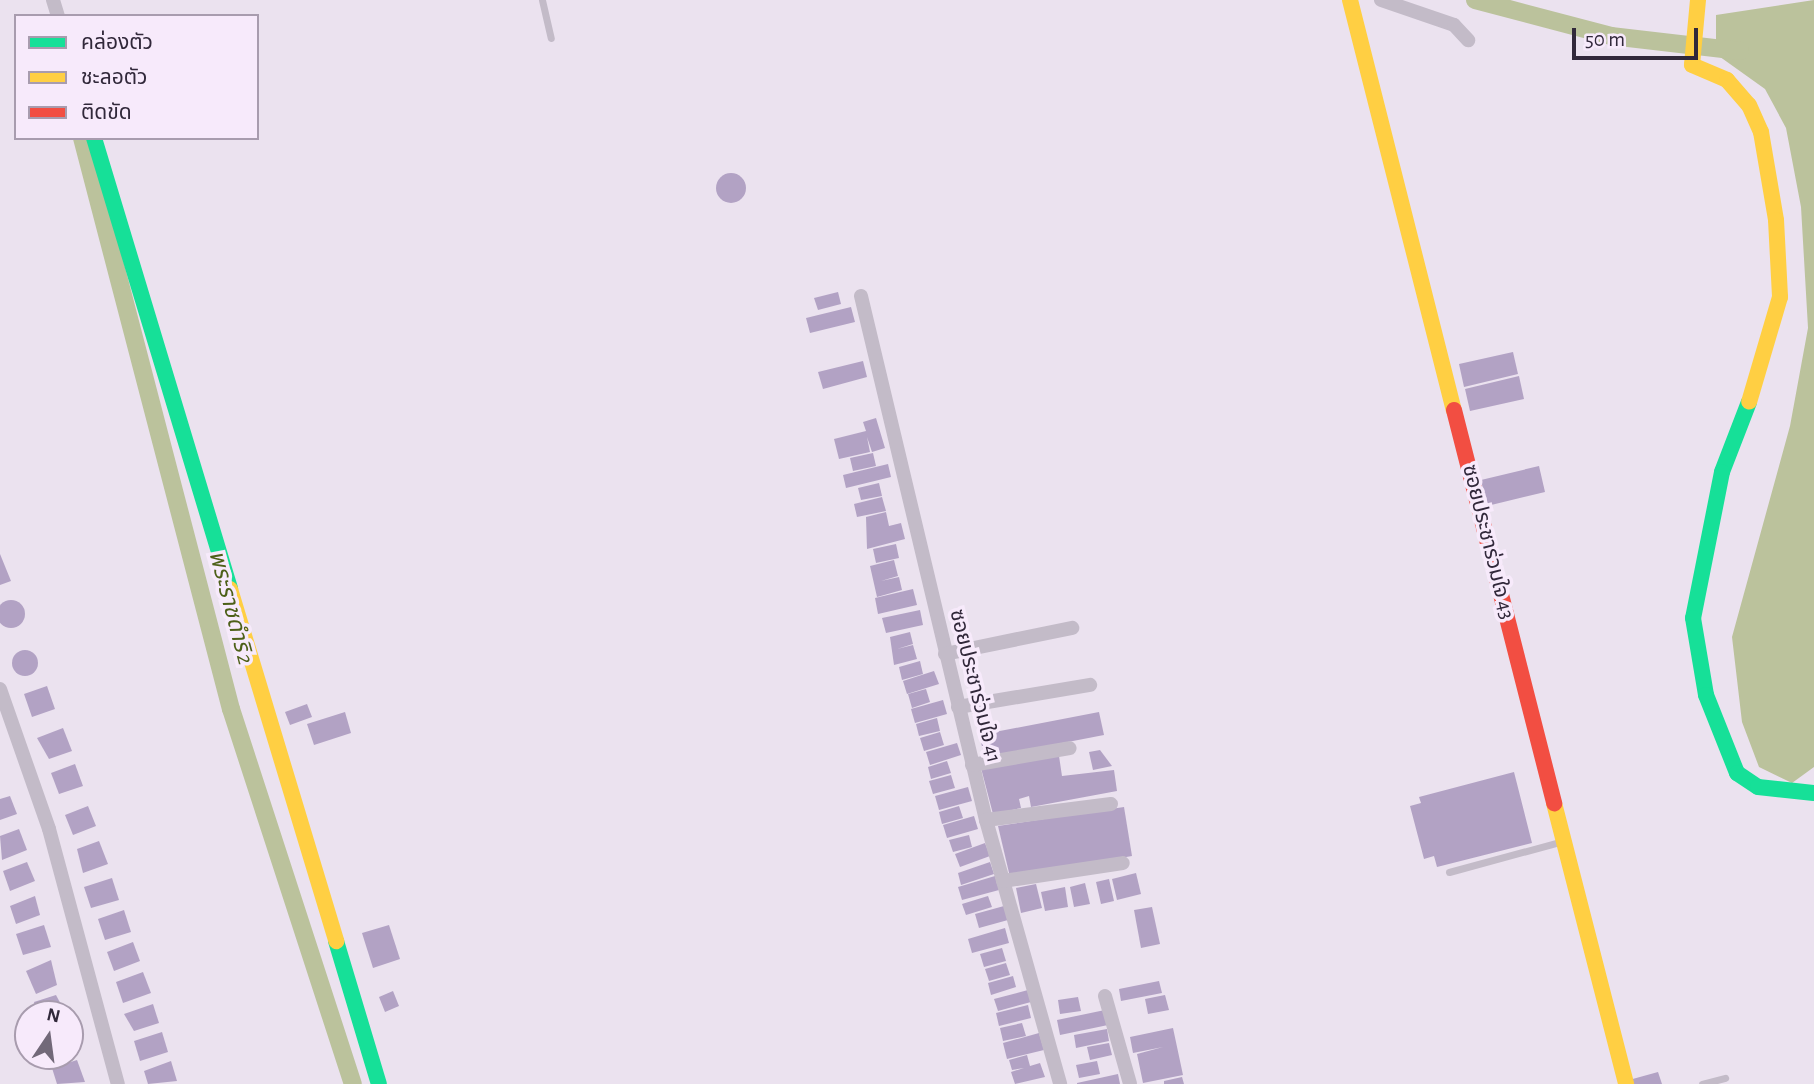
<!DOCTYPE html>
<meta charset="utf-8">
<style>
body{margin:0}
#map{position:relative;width:1814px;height:1084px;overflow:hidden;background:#ebe2ef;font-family:"Alegreya Sans","Noto Sans Thai",sans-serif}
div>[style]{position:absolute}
.water>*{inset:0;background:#bbc29c}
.canal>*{height:18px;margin:-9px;padding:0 9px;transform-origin:9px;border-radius:9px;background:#bbc29c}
.building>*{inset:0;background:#b2a2c4}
.round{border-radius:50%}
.lane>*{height:7px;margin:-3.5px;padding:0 3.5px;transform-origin:3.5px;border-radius:3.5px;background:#c3bbc8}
.street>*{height:14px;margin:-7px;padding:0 7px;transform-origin:7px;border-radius:7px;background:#c3bbc8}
.fast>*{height:16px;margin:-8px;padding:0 8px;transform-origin:8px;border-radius:8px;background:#16e098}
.slow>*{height:16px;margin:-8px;padding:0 8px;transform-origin:8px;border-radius:8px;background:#ffcf43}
.jam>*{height:16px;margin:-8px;padding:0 8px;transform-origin:8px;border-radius:8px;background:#f24e42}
span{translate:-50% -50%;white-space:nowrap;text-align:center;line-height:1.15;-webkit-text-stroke:7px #f7eafb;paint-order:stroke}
.street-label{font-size:21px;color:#31283a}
.water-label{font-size:23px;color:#4e6019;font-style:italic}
.legend{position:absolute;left:14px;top:14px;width:245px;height:126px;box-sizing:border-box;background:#f7eafb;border:2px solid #a89cae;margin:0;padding:9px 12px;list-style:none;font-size:21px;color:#31283a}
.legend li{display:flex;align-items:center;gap:14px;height:35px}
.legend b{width:35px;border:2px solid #a89cae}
.north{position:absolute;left:14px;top:1000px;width:70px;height:70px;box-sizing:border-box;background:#f7eafb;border:2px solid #a89cae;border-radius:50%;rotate:13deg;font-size:19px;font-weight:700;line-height:28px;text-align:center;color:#31283a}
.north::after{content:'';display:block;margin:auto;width:24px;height:32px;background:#726979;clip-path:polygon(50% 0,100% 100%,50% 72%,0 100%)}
.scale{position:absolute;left:1572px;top:28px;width:126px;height:32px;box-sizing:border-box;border:4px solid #31283a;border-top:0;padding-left:9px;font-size:21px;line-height:24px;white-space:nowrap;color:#31283a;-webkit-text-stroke:5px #f7eafb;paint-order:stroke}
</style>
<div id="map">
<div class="water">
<i style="clip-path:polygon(1814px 0,1814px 767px,1792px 783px,1759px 767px,1742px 722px,1732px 637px,1790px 426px,1808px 328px,1801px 207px,1786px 128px,1765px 89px,1716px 54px,1716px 15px)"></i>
</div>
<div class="canal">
<i style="left:1475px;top:0;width:141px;rotate:14.8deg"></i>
<i style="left:1611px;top:36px;width:130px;rotate:6.6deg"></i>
<i style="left:82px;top:138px;width:590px;rotate:75.38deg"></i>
<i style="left:231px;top:709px;width:394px;rotate:72deg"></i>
</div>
<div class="building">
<i class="round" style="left:716px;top:173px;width:30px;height:30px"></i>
<i style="clip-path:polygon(838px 292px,841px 304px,818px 310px,814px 298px)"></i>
<i style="clip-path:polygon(851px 307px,855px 322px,810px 333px,806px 318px)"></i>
<i style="clip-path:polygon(1513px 352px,1518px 374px,1464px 387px,1459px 364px)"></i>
<i style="clip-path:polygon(863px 361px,867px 377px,823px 389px,818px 372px)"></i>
<i style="clip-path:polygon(1519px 376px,1524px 399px,1470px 411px,1465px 389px)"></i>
<i style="clip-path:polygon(876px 418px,885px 448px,872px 452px,867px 437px,870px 452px,839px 459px,834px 439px,866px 431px,863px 422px)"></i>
<i style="clip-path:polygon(873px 453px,876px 466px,853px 471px,850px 458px)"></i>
<i style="clip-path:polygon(888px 464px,891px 477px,846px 488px,843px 475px)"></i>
<i style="clip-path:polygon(1539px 466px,1545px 492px,1487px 506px,1481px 480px)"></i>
<i style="clip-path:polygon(879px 483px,882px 496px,861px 500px,858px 488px)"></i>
<i style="clip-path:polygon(882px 497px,886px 511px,857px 517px,854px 504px)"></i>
<i style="clip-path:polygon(886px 512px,889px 526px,901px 523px,905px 539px,867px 549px,866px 517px)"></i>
<i style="clip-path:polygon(896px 544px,899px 558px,876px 563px,873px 549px)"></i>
<i style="clip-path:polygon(0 554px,11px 581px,0 585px)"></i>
<i style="clip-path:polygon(894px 560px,898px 576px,881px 581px,899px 577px,902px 590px,877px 597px,870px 566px)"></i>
<i style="clip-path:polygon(913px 589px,917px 605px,878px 614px,875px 598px)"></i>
<i class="round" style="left:-3px;top:600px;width:28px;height:28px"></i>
<i style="clip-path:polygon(920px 610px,923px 625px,886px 633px,882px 618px)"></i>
<i style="clip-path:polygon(910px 632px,913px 644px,897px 649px,913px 645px,917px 659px,894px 665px,890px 637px)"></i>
<i class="round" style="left:12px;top:650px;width:26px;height:26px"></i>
<i style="clip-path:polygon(920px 661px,923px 674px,902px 680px,899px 667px)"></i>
<i style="clip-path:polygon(934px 671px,939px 684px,907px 694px,903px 681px)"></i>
<i style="clip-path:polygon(47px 686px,55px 709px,32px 717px,24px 694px)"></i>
<i style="clip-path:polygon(926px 689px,930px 702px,912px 708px,908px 694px)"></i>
<i style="clip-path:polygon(943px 700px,947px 714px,915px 723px,911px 709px)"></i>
<i style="clip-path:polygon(307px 704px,312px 717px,290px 725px,285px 712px)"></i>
<i style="clip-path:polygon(345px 712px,351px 733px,314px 745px,307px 724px)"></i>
<i style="clip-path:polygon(1099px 712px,1104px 735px,985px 758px,979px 735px)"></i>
<i style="clip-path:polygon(937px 718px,940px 731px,919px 736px,916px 724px)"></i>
<i style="clip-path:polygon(63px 728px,72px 751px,49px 759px,37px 738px)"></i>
<i style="clip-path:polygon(940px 732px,944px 745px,924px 751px,920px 738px)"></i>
<i style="clip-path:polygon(957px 743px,961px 755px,930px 765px,926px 752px)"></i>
<i style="clip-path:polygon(1100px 750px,1112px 766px,1093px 770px,1089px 752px)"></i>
<i style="clip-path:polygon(1059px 756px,1062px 776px,1114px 770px,1117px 791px,1031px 807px,1029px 796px,1019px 799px,1021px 808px,993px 814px,981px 768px)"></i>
<i style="clip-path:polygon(947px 761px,951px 773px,931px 779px,928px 767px)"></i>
<i style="clip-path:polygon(75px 764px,83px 786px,59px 794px,51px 773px)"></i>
<i style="clip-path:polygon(1514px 772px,1532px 843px,1437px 867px,1434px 856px,1424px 859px,1410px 806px,1421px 803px,1419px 797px)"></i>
<i style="clip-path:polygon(951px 775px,955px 788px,933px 794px,929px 781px)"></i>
<i style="clip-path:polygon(968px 787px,972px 801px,939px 810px,935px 796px)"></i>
<i style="clip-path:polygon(10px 796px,17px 814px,0 820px,0 799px)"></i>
<i style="clip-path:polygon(88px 806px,96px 826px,73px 835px,65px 815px)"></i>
<i style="clip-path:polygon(959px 806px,963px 818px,942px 824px,939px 812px)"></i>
<i style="clip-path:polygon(1124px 807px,1132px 856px,1010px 877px,998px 826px)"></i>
<i style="clip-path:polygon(974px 816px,978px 829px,947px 838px,943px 825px)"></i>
<i style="clip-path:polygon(19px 829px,27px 850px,2px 860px,0 836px)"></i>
<i style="clip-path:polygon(969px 835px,972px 847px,953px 852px,949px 840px)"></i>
<i style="clip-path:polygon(99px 841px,108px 864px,83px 873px,77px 849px)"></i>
<i style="clip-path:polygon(985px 843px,990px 856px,960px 867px,955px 854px)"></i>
<i style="clip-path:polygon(27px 862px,35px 881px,10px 891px,3px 871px)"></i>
<i style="clip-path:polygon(990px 862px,994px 874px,961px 885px,958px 873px)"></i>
<i style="clip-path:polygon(1136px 873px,1141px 894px,1117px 900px,1112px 879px)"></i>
<i style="clip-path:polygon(995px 876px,999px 890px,962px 900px,958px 887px)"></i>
<i style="clip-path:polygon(112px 878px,119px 900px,91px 908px,84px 887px)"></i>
<i style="clip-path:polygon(1109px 879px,1114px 901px,1101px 904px,1096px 882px)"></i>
<i style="clip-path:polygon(1085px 883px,1090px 904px,1074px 907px,1070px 887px)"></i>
<i style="clip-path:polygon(1036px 884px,1042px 908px,1021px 913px,1016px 888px)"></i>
<i style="clip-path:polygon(1065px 887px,1068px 907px,1045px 911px,1041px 892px)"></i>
<i style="clip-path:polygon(35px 896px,40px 915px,16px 924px,10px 906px)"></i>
<i style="clip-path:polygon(988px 896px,992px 907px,966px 915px,962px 904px)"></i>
<i style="clip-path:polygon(1004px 906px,1008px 920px,979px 928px,975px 914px)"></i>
<i style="clip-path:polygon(1152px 907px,1160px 944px,1141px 948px,1134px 910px)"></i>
<i style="clip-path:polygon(124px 910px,131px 932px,105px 940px,98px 919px)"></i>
<i style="clip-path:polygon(44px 925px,51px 947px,23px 955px,16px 934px)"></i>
<i style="clip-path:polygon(389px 925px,400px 959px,373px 968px,362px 933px)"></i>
<i style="clip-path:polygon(1005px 928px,1009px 943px,972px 953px,968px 939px)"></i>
<i style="clip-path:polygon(133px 942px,140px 961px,114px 971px,107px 952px)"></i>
<i style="clip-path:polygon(1002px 948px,1006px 961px,984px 967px,980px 954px)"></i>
<i style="clip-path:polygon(51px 960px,57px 985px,36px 994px,26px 971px)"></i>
<i style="clip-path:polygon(1006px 963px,1010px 975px,989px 981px,985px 969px)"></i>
<i style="clip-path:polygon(143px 972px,151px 993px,123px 1003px,116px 982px)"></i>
<i style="clip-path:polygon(1013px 976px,1016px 987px,991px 995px,988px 983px)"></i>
<i style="clip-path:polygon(1159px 981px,1162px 993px,1121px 1001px,1119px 989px)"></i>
<i style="clip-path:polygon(1028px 990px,1031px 1002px,998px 1011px,994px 999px)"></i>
<i style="clip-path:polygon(393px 991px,399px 1006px,385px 1012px,379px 997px)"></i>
<i style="clip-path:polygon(56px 995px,66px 1014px,37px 1014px,34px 1002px)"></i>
<i style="clip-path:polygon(1165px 995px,1169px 1010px,1148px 1014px,1145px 999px)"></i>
<i style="clip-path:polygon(1078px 997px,1081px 1011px,1060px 1014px,1058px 1000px)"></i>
<i style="clip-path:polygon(153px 1004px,159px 1023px,134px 1031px,124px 1014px)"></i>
<i style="clip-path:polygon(1028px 1005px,1031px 1018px,999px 1026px,996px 1013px)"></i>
<i style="clip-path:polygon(1105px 1010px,1108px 1025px,1060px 1035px,1057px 1020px)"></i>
<i style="clip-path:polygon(1022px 1023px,1026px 1036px,1003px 1041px,1000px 1028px)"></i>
<i style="clip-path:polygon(1173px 1028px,1183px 1075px,1143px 1083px,1137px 1054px,1163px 1047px,1133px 1053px,1130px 1037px)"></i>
<i style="clip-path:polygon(1107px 1029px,1109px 1041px,1076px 1048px,1074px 1035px)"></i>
<i style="clip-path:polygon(162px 1032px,168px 1052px,140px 1061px,134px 1041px)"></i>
<i style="clip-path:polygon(1039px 1033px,1044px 1050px,1007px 1059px,1003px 1043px)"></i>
<i style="clip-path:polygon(1109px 1043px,1112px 1055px,1090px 1060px,1087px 1047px)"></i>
<i style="clip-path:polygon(1027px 1055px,1030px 1066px,1040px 1063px,1045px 1077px,1015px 1084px,1011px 1072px,1024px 1068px,1012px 1070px,1009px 1060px)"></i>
<i style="clip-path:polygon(77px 1060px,85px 1082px,57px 1084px,52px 1068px)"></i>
<i style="clip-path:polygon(171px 1061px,177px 1081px,148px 1084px,144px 1071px)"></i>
<i style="clip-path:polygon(1097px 1061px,1100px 1074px,1079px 1078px,1076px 1065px)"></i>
<i style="clip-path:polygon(1658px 1072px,1662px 1084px,1630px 1084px,1629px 1080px)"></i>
<i style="clip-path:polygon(1118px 1074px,1120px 1084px,1077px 1084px,1077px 1083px)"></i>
<i style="clip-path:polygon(1182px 1077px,1184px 1084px,1164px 1084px,1164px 1081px)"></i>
</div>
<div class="lane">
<i style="left:542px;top:0;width:39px;rotate:77deg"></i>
<i style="left:1449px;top:872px;width:118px;rotate:-15.2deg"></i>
<i style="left:1702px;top:1084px;width:24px;rotate:-15deg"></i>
</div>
<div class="street">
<i style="left:53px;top:0;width:17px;rotate:73deg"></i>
<i style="left:1381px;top:0;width:77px;rotate:18.9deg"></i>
<i style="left:1454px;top:25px;width:21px;rotate:47deg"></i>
<i style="left:861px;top:296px;width:539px;rotate:76.58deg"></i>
<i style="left:986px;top:820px;width:274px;rotate:74.3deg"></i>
<i style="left:945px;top:654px;width:130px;rotate:-11.6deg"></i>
<i style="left:0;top:689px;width:148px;rotate:70.7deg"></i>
<i style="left:49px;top:829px;width:264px;rotate:74.9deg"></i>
<i style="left:958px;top:707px;width:134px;rotate:-9.5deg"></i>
<i style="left:972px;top:765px;width:99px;rotate:-9.8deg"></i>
<i style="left:986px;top:820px;width:126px;rotate:-7.3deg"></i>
<i style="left:1003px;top:881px;width:121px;rotate:-8.5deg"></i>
<i style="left:1105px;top:996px;width:91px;rotate:74.1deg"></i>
</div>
<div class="fast">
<i style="left:94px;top:138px;width:471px;rotate:73.2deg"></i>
<i style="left:1749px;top:402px;width:75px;rotate:111.1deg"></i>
<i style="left:1722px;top:472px;width:149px;rotate:101.2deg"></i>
<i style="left:1693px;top:618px;width:78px;rotate:80.4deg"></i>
<i style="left:1706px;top:695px;width:84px;rotate:68.3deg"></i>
<i style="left:1737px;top:773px;width:25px;rotate:34deg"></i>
<i style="left:1758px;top:787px;width:56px;rotate:6.1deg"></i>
<i style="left:336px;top:941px;width:149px;rotate:73.3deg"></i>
</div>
<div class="slow">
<i style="left:1350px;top:0;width:423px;rotate:75.8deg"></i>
<i style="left:1698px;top:0;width:65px;rotate:95.3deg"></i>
<i style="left:1692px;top:65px;width:38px;rotate:23deg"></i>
<i style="left:1727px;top:80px;width:33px;rotate:49deg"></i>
<i style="left:1749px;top:105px;width:30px;rotate:66deg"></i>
<i style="left:1761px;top:132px;width:89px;rotate:80.3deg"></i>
<i style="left:1776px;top:220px;width:77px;rotate:87deg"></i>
<i style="left:1780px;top:297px;width:109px;rotate:106.4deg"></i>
<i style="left:230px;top:589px;width:368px;rotate:73.2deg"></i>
<i style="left:1554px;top:803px;width:290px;rotate:75.6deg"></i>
</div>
<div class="jam">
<i style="left:1454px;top:410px;width:406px;rotate:75.7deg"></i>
</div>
<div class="street-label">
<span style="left:1488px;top:542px;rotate:76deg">ซอยประชาร่วมใจ 43</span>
<span style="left:975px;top:686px;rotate:76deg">ซอยประชาร่วมใจ 41</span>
</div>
<div class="water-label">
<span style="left:230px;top:608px;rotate:75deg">พระราชดำริ 2</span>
</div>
<ul class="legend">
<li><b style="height:9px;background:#16e098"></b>คล่องตัว</li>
<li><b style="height:9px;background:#ffcf43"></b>ชะลอตัว</li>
<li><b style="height:9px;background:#f24e42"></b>ติดขัด</li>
</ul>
<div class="north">N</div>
<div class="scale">50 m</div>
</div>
